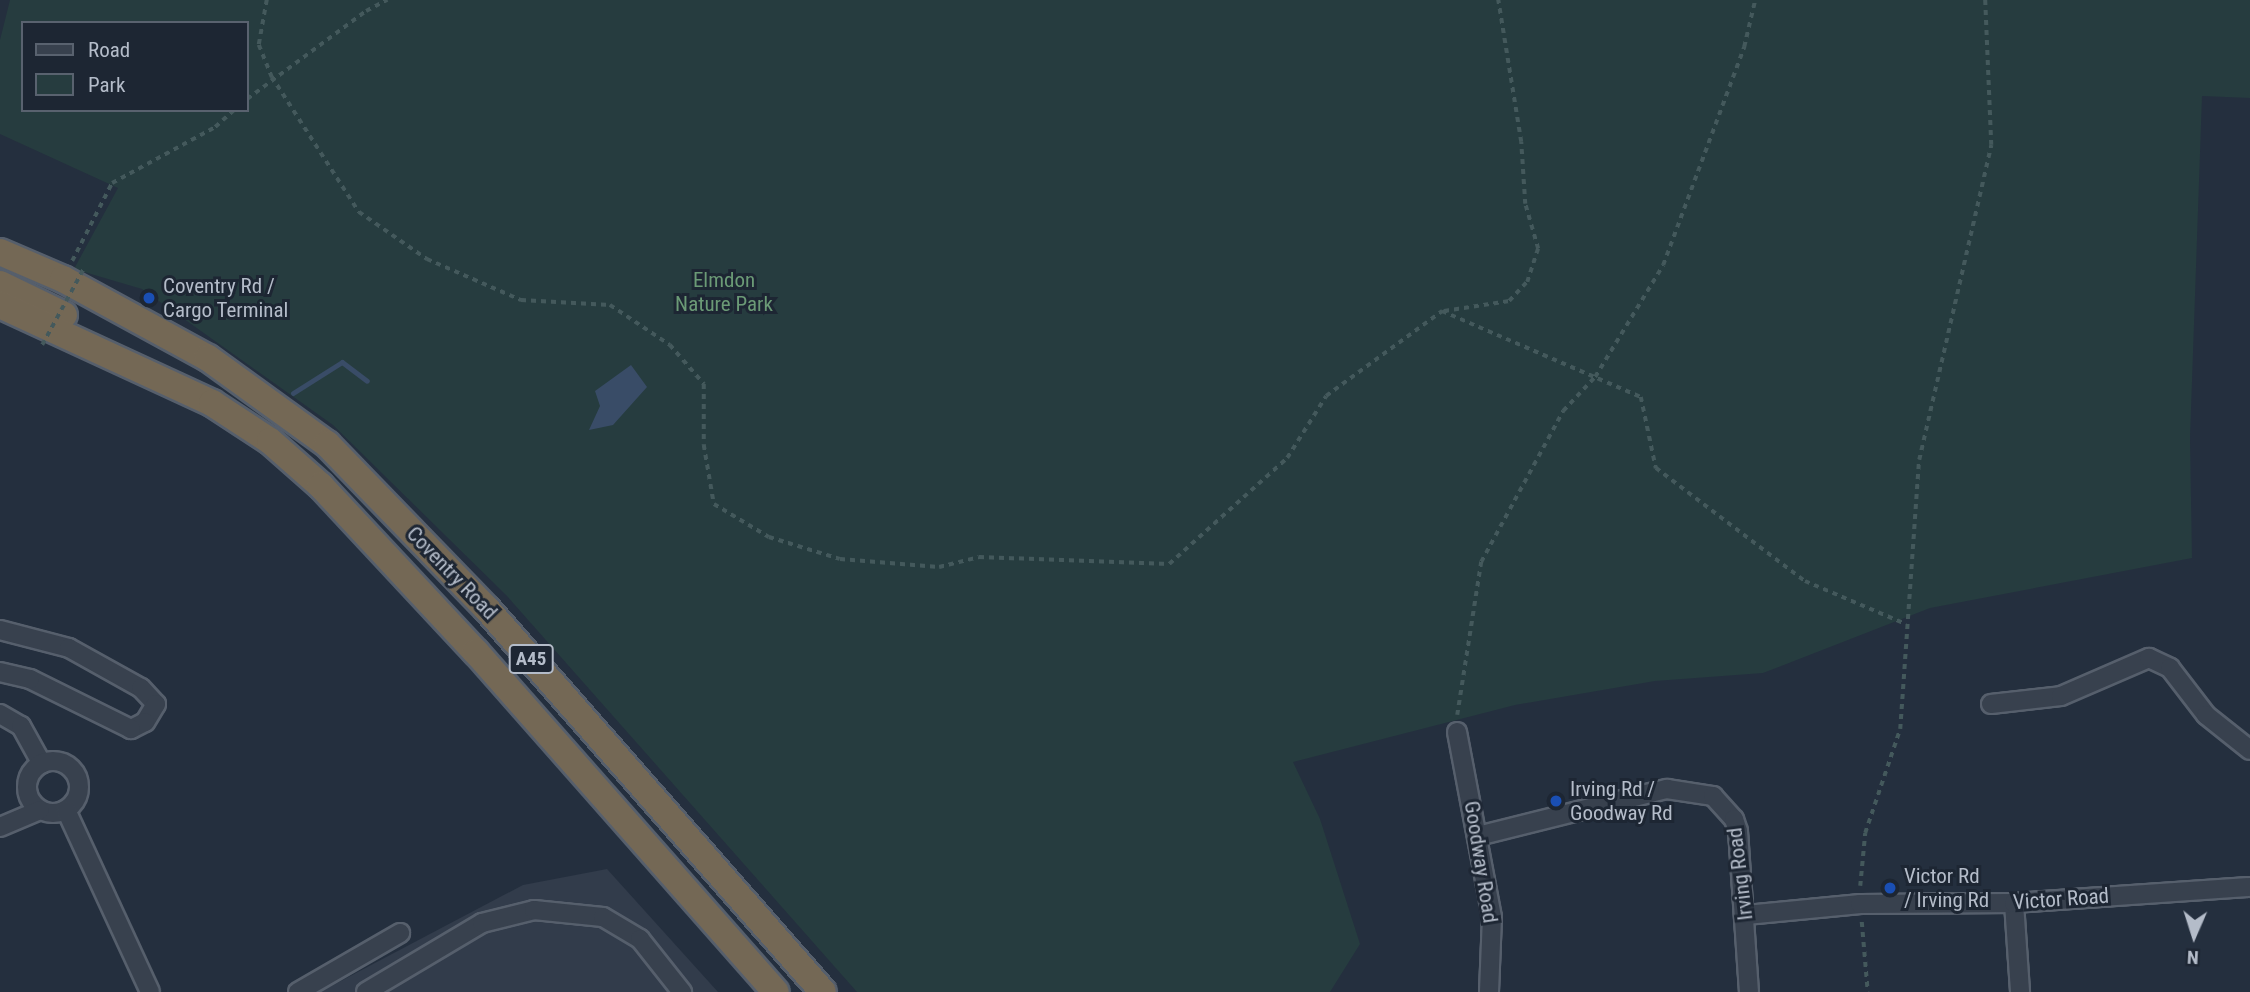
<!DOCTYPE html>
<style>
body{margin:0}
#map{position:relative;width:2250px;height:992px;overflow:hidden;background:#242f3e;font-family:"Roboto Condensed",sans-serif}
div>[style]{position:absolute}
.airport>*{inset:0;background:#323c4b}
.green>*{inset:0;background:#263c3f}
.water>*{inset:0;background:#394c67}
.stream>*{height:5px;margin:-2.5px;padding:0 2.5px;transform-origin:2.5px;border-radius:2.5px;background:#394c67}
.path>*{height:3.5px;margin-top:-1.75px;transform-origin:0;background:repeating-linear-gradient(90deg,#44595c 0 5px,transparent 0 10px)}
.roads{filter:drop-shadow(2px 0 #565f6c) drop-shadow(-2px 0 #565f6c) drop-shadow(0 2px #565f6c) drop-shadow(0 -2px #565f6c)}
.minor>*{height:18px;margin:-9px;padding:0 9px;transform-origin:9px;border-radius:9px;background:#38414e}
.minor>.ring{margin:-9px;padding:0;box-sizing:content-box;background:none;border:18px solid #38414e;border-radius:50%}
.highway>*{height:26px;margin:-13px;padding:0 13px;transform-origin:13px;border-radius:13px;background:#746855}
.path-bridge>*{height:3.5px;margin-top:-1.75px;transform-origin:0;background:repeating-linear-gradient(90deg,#44595c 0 5px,transparent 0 10px)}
.dots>*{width:19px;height:19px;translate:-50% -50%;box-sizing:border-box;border:4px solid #1d2633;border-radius:50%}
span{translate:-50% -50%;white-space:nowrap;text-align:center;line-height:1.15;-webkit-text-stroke:6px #1d2633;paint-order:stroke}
.shield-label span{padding:2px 5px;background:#1d2633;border:2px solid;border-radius:5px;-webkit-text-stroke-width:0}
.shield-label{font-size:19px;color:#b4bcc9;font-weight:700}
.park-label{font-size:21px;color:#6b9a76}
.poi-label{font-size:21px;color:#b4bcc9}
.left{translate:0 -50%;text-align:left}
.street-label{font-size:21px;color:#b4bcc9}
.legend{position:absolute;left:21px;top:21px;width:228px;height:91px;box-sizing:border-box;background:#1d2633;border:2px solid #59626f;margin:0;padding:9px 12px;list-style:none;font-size:21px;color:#b4bcc9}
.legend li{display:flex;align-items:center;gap:14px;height:35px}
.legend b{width:35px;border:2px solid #59626f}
.north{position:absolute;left:2159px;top:901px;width:70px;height:70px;-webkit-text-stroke:5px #1d2633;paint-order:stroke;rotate:183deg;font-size:19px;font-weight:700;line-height:28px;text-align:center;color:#b4bcc9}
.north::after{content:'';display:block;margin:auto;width:24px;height:32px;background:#b4bcc9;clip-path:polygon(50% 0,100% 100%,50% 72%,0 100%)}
</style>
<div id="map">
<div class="airport">
<i style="clip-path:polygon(607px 869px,718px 992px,320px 992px,523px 885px)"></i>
</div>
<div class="green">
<i style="clip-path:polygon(evenodd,10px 0,2250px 0,2250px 98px,2202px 96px,2190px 438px,2192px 558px,1930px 608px,1763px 673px,1655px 681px,1515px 705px,1293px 762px,1320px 819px,1360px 944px,1330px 992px,857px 992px,507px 596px,333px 425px,142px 289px,74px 269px,118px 188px,0 134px,0 40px,10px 0,23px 23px,247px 23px,247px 110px,23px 110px,23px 23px)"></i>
</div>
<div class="water">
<i style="clip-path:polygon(631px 365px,647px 387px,613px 425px,589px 430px,600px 406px,595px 391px)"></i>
</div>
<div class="stream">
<i style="left:293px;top:393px;width:58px;rotate:-32.3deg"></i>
<i style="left:342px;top:362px;width:31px;rotate:37deg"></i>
</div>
<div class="path">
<i style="left:267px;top:0;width:46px;rotate:100.1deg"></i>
<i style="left:259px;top:45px;width:35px;rotate:68deg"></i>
<i style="left:272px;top:77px;width:161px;rotate:57.2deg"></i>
<i style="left:359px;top:212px;width:83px;rotate:34.7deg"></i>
<i style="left:427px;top:259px;width:103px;rotate:23.6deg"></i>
<i style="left:521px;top:300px;width:89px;rotate:3.2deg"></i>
<i style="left:610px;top:305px;width:72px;rotate:33.7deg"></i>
<i style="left:670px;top:345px;width:52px;rotate:48.9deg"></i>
<i style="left:704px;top:384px;width:61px;rotate:90deg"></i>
<i style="left:704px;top:445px;width:60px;rotate:80.4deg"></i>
<i style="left:714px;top:504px;width:64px;rotate:31deg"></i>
<i style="left:769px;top:537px;width:74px;rotate:17.2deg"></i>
<i style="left:840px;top:559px;width:99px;rotate:4.6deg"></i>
<i style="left:939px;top:567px;width:41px;rotate:-14deg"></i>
<i style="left:979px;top:557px;width:190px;rotate:2.1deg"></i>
<i style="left:1169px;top:564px;width:159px;rotate:-41.9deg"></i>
<i style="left:1287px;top:458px;width:73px;rotate:-57.8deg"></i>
<i style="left:1326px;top:396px;width:144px;rotate:-36.2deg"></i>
<i style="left:1442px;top:311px;width:217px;rotate:23.4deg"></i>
<i style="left:1641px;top:397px;width:73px;rotate:78.1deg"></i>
<i style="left:1656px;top:468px;width:187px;rotate:37.2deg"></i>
<i style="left:1805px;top:581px;width:110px;rotate:23.1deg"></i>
<i style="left:247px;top:99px;width:148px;rotate:-36.5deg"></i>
<i style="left:366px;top:11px;width:24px;rotate:-28deg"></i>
<i style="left:72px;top:261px;width:88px;rotate:-62.9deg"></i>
<i style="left:112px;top:183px;width:117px;rotate:-28.5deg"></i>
<i style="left:215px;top:127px;width:25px;rotate:-42deg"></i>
<i style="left:1444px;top:311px;width:66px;rotate:-8.7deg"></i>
<i style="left:1509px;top:301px;width:26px;rotate:-47deg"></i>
<i style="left:1527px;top:282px;width:35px;rotate:-72deg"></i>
<i style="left:1538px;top:249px;width:47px;rotate:-106.1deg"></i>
<i style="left:1525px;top:204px;width:62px;rotate:-93.7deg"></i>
<i style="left:1521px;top:142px;width:144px;rotate:-99.2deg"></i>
<i style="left:1457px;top:715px;width:155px;rotate:-81.1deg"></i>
<i style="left:1481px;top:562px;width:172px;rotate:-61.5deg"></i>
<i style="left:1563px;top:411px;width:47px;rotate:-46.7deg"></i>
<i style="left:1595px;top:377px;width:131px;rotate:-58.7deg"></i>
<i style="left:1663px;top:265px;width:233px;rotate:-69.6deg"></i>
<i style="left:1744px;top:47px;width:48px;rotate:-76.8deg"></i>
<i style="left:1860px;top:886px;width:53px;rotate:-84.6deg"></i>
<i style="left:1865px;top:833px;width:110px;rotate:-71.4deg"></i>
<i style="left:1900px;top:729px;width:270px;rotate:-86deg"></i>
<i style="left:1919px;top:460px;width:323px;rotate:-77.1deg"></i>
<i style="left:1991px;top:145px;width:145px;rotate:-92.4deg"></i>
<i style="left:1862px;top:922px;width:70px;rotate:85.1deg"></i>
</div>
<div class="roads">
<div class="minor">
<i style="left:0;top:630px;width:71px;rotate:14.6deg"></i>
<i style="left:69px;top:648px;width:82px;rotate:29.1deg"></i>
<i style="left:141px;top:688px;width:22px;rotate:47deg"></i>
<i style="left:156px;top:704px;width:21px;rotate:121deg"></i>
<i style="left:145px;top:722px;width:16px;rotate:153deg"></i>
<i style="left:131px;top:729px;width:113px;rotate:-153.7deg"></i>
<i style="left:30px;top:679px;width:31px;rotate:-167deg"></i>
<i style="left:1991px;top:704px;width:70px;rotate:-6.5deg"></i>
<i style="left:2061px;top:696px;width:96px;rotate:-23.4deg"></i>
<i style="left:2149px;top:658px;width:23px;rotate:25deg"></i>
<i style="left:2170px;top:668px;width:59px;rotate:52.5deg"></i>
<i style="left:2206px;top:715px;width:56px;rotate:38.5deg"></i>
<i style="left:0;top:714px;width:24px;rotate:30deg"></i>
<i style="left:21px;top:726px;width:43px;rotate:61.1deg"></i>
<i style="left:1457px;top:732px;width:188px;rotate:79.3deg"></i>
<i style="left:1492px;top:917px;width:75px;rotate:92.3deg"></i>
<i class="ring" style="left:27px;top:761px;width:34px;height:34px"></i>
<i style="left:66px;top:810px;width:200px;rotate:65.2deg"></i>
<i style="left:0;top:827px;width:43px;rotate:-23deg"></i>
<i style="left:1478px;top:836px;width:195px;rotate:-14deg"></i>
<i style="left:1667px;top:789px;width:47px;rotate:8.7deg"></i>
<i style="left:1713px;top:796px;width:31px;rotate:48deg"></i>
<i style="left:1734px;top:819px;width:13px;rotate:72deg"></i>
<i style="left:1738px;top:831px;width:161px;rotate:86.1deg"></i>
<i style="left:2014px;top:903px;width:89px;rotate:86.1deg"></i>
<i style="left:1746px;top:915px;width:115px;rotate:-5.5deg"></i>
<i style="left:1860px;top:904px;width:154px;rotate:-0.4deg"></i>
<i style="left:2014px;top:903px;width:237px;rotate:-3.9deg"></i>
<i style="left:298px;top:992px;width:118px;rotate:-30deg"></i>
<i style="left:366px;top:992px;width:135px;rotate:-30.7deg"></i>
<i style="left:482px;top:923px;width:54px;rotate:-14deg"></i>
<i style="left:534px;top:910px;width:69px;rotate:5.8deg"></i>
<i style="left:603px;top:917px;width:43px;rotate:30.7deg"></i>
<i style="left:640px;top:939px;width:68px;rotate:51.6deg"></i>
</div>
<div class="highway">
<i style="left:0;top:252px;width:69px;rotate:23.2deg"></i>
<i style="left:63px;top:279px;width:165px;rotate:28.6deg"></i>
<i style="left:208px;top:358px;width:147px;rotate:35.9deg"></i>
<i style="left:327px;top:444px;width:230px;rotate:45.9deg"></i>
<i style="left:487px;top:609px;width:509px;rotate:48.74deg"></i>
<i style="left:0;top:284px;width:71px;rotate:25.8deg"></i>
<i style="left:0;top:305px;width:234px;rotate:24.8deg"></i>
<i style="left:212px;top:403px;width:69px;rotate:33.2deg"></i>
<i style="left:270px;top:441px;width:68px;rotate:41.4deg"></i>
<i style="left:321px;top:486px;width:227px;rotate:47deg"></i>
<i style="left:476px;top:652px;width:453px;rotate:48.6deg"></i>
</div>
</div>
<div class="path-bridge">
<i style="left:42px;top:345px;width:88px;rotate:-61.4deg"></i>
</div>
<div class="dots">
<i style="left:149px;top:298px;background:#1a4fb4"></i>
<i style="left:1556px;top:801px;background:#1a4fb4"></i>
<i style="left:1890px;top:888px;background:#1a4fb4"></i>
</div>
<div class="shield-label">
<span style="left:531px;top:659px">A45</span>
</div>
<div class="park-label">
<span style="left:724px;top:292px">Elmdon<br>Nature Park</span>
</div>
<div class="poi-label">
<span class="left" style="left:163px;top:298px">Coventry Rd /<br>Cargo Terminal</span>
<span class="left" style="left:1570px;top:801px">Irving Rd /<br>Goodway Rd</span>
<span class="left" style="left:1904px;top:888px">Victor Rd<br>/ Irving Rd</span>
</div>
<div class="street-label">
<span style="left:452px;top:573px;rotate:46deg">Coventry Road</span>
<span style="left:1481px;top:862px;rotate:81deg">Goodway Road</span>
<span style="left:1740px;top:874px;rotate:-97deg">Irving Road</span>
<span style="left:2061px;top:899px;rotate:-4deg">Victor Road</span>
</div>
<ul class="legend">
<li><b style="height:9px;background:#38414e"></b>Road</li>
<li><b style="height:19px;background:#263c3f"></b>Park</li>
</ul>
<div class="north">N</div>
</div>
